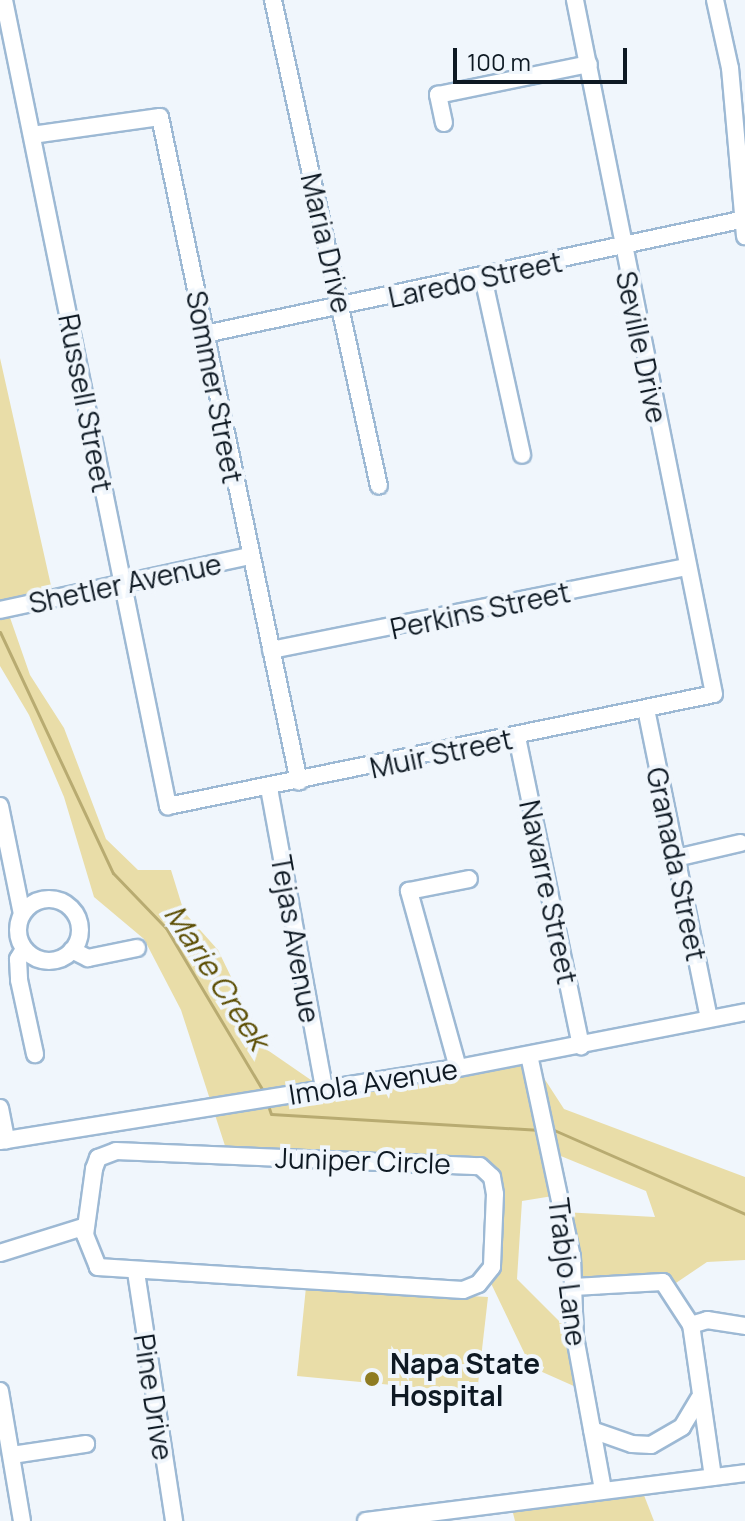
<!DOCTYPE html>
<style>
body{margin:0}
#map{position:relative;width:745px;height:1521px;overflow:hidden;background:#f0f6fc;font-family:Manrope,sans-serif}
div>[style]{position:absolute}
.green>*{inset:0;background:#e9dda8}
.stream>*{height:3px;margin:-1.5px;padding:0 1.5px;transform-origin:1.5px;border-radius:1.5px;background:#b8ab71}
.roads{filter:drop-shadow(2px 0 #9db9d4) drop-shadow(-2px 0 #9db9d4) drop-shadow(0 2px #9db9d4) drop-shadow(0 -2px #9db9d4)}
.minor>*{height:16px;margin:-8px;padding:0 8px;transform-origin:8px;border-radius:8px;background:#fff}
.minor>.ring{margin:-8px;padding:0;box-sizing:content-box;background:none;border:16px solid #fff;border-radius:50%}
.dots>*{width:22px;height:22px;translate:-50% -50%;box-sizing:border-box;border:4px solid #f0f6fc;border-radius:50%}
span{translate:-50% -50%;white-space:nowrap;text-align:center;line-height:1.15;-webkit-text-stroke:8px #f0f6fc;paint-order:stroke}
.street-label{font-size:28px;color:#0e1923}
.poi-label{font-size:28px;color:#0e1923;font-weight:700}
.left{translate:0 -50%;text-align:left}
.water-label{font-size:30px;color:#5b4d02;font-style:italic}
.scale{position:absolute;left:453px;top:48px;width:174px;height:36px;box-sizing:border-box;border:4px solid #0e1923;border-top:0;padding-left:10px;font-size:24px;line-height:28px;white-space:nowrap;color:#0e1923;-webkit-text-stroke:6px #f0f6fc;paint-order:stroke}
</style>
<div id="map">
<div class="green">
<i style="clip-path:polygon(0 358px,54px 599px,7px 609px,30px 675px,64px 728px,106px 839px,138px 870px,171px 870px,184px 912px,218px 950px,266px 1049px,324px 1089px,529px 1055px,564px 1109px,745px 1177px,745px 1260px,707px 1262px,670px 1287px,573px 1287px,563px 1212px,655px 1217px,646px 1191px,551px 1152px,559px 1195px,522px 1201px,517px 1279px,575px 1337px,585px 1391px,531px 1367px,487px 1275px,495px 1194px,480px 1166px,228px 1155px,181px 1010px,144px 939px,94px 897px,64px 797px,29px 715px,0 666px)"></i>
<i style="clip-path:polygon(306px 1287px,488px 1297px,477px 1393px,297px 1376px)"></i>
<i style="clip-path:polygon(640px 1485px,654px 1521px,515px 1521px,510px 1501px)"></i>
</div>
<div class="stream">
<i style="left:0;top:632px;width:266px;rotate:64.9deg"></i>
<i style="left:113px;top:873px;width:76px;rotate:46.1deg"></i>
<i style="left:166px;top:928px;width:193px;rotate:59.2deg"></i>
<i style="left:268px;top:1105px;width:9px;rotate:72deg"></i>
<i style="left:271px;top:1114px;width:266px;rotate:3.4deg"></i>
<i style="left:554px;top:1130px;width:209px;rotate:23.7deg"></i>
</div>
<div class="roads">
<div class="minor">
<i style="left:4px;top:0;width:823px;rotate:78.5deg"></i>
<i style="left:168px;top:806px;width:557px;rotate:-11.59deg"></i>
<i style="left:714px;top:694px;width:708px;rotate:-101.33deg"></i>
<i style="left:273px;top:0;width:497px;rotate:77.7deg"></i>
<i style="left:715px;top:0;width:70px;rotate:77.6deg"></i>
<i style="left:730px;top:68px;width:169px;rotate:84.9deg"></i>
<i style="left:444px;top:123px;width:29px;rotate:-102deg"></i>
<i style="left:438px;top:95px;width:154px;rotate:-11.6deg"></i>
<i style="left:32px;top:135px;width:129px;rotate:-8deg"></i>
<i style="left:160px;top:117px;width:679px;rotate:78.19deg"></i>
<i style="left:483px;top:277px;width:182px;rotate:77.6deg"></i>
<i style="left:205px;top:334px;width:552px;rotate:-12.02deg"></i>
<i style="left:0;top:610px;width:255px;rotate:-12.2deg"></i>
<i style="left:271px;top:650px;width:425px;rotate:-11.3deg"></i>
<i style="left:646px;top:709px;width:316px;rotate:78.5deg"></i>
<i style="left:517px;top:737px;width:316px;rotate:78.3deg"></i>
<i style="left:269px;top:788px;width:306px;rotate:79.6deg"></i>
<i style="left:0;top:806px;width:110px;rotate:78.5deg"></i>
<i style="left:676px;top:858px;width:66px;rotate:-13.2deg"></i>
<i class="ring" style="left:18px;top:899px;width:46px;height:46px"></i>
<i style="left:24px;top:949px;width:12px;rotate:121deg"></i>
<i style="left:18px;top:959px;width:21px;rotate:87deg"></i>
<i style="left:19px;top:980px;width:76px;rotate:77.8deg"></i>
<i style="left:72px;top:950px;width:18px;rotate:27deg"></i>
<i style="left:88px;top:958px;width:50px;rotate:-11.5deg"></i>
<i style="left:529px;top:1055px;width:207px;rotate:78deg"></i>
<i style="left:572px;top:1257px;width:80px;rotate:87.9deg"></i>
<i style="left:575px;top:1337px;width:156px;rotate:79.6deg"></i>
<i style="left:458px;top:1068px;width:184px;rotate:-105.5deg"></i>
<i style="left:409px;top:891px;width:61px;rotate:-11.3deg"></i>
<i style="left:0;top:1108px;width:33px;rotate:79deg"></i>
<i style="left:0;top:1141px;width:464px;rotate:-9.1deg"></i>
<i style="left:458px;top:1068px;width:292px;rotate:-11deg"></i>
<i style="left:116px;top:1151px;width:364px;rotate:2.4deg"></i>
<i style="left:480px;top:1166px;width:16px;rotate:43deg"></i>
<i style="left:492px;top:1177px;width:17px;rotate:80deg"></i>
<i style="left:495px;top:1194px;width:73px;rotate:92.4deg"></i>
<i style="left:492px;top:1267px;width:22px;rotate:129deg"></i>
<i style="left:478px;top:1284px;width:16px;rotate:158deg"></i>
<i style="left:463px;top:1290px;width:366px;rotate:-176.4deg"></i>
<i style="left:98px;top:1267px;width:35px;rotate:-112deg"></i>
<i style="left:85px;top:1235px;width:67px;rotate:-82.2deg"></i>
<i style="left:94px;top:1169px;width:12px;rotate:-70deg"></i>
<i style="left:98px;top:1158px;width:19px;rotate:-21deg"></i>
<i style="left:0;top:1253px;width:90px;rotate:-17.4deg"></i>
<i style="left:136px;top:1272px;width:252px;rotate:81.3deg"></i>
<i style="left:573px;top:1287px;width:90px;rotate:-3.2deg"></i>
<i style="left:663px;top:1282px;width:51px;rotate:56.9deg"></i>
<i style="left:0;top:1391px;width:132px;rotate:80.4deg"></i>
<i style="left:592px;top:1430px;width:42px;rotate:19.3deg"></i>
<i style="left:632px;top:1444px;width:19px;rotate:3deg"></i>
<i style="left:651px;top:1445px;width:36px;rotate:-30deg"></i>
<i style="left:682px;top:1427px;width:33px;rotate:-59deg"></i>
<i style="left:12px;top:1455px;width:75px;rotate:-8.5deg"></i>
<i style="left:713px;top:1477px;width:154px;rotate:-98.2deg"></i>
<i style="left:691px;top:1325px;width:17px;rotate:-17deg"></i>
<i style="left:707px;top:1320px;width:38px;rotate:9deg"></i>
<i style="left:366px;top:1521px;width:382px;rotate:-7.2deg"></i>
</div>
</div>
<div class="dots">
<i style="left:372px;top:1379px;background:#8f7c22"></i>
</div>
<div class="street-label">
<span style="left:327px;top:243px;rotate:77deg">Maria Drive</span>
<span style="left:475px;top:279px;rotate:-12deg">Laredo Street</span>
<span style="left:642px;top:347px;rotate:78deg">Seville Drive</span>
<span style="left:215px;top:387px;rotate:79deg">Sommer Street</span>
<span style="left:86px;top:403px;rotate:79deg">Russell Street</span>
<span style="left:125px;top:583px;rotate:-12deg">Shetler Avenue</span>
<span style="left:480px;top:610px;rotate:-12deg">Perkins Street</span>
<span style="left:441px;top:753px;rotate:-12deg">Muir Street</span>
<span style="left:677px;top:864px;rotate:78deg">Granada Street</span>
<span style="left:549px;top:892px;rotate:78deg">Navarre Street</span>
<span style="left:296px;top:939px;rotate:80deg">Tejas Avenue</span>
<span style="left:373px;top:1081px;rotate:-9deg">Imola Avenue</span>
<span style="left:363px;top:1160px;rotate:2deg">Juniper Circle</span>
<span style="left:568px;top:1272px;rotate:83deg">Trabjo Lane</span>
<span style="left:154px;top:1397px;rotate:81deg">Pine Drive</span>
</div>
<div class="poi-label">
<span class="left" style="left:390px;top:1379px">Napa State<br>Hospital</span>
</div>
<div class="water-label">
<span style="left:217px;top:977px;rotate:57deg">Marie Creek</span>
</div>
<div class="scale">100 m</div>
</div>
